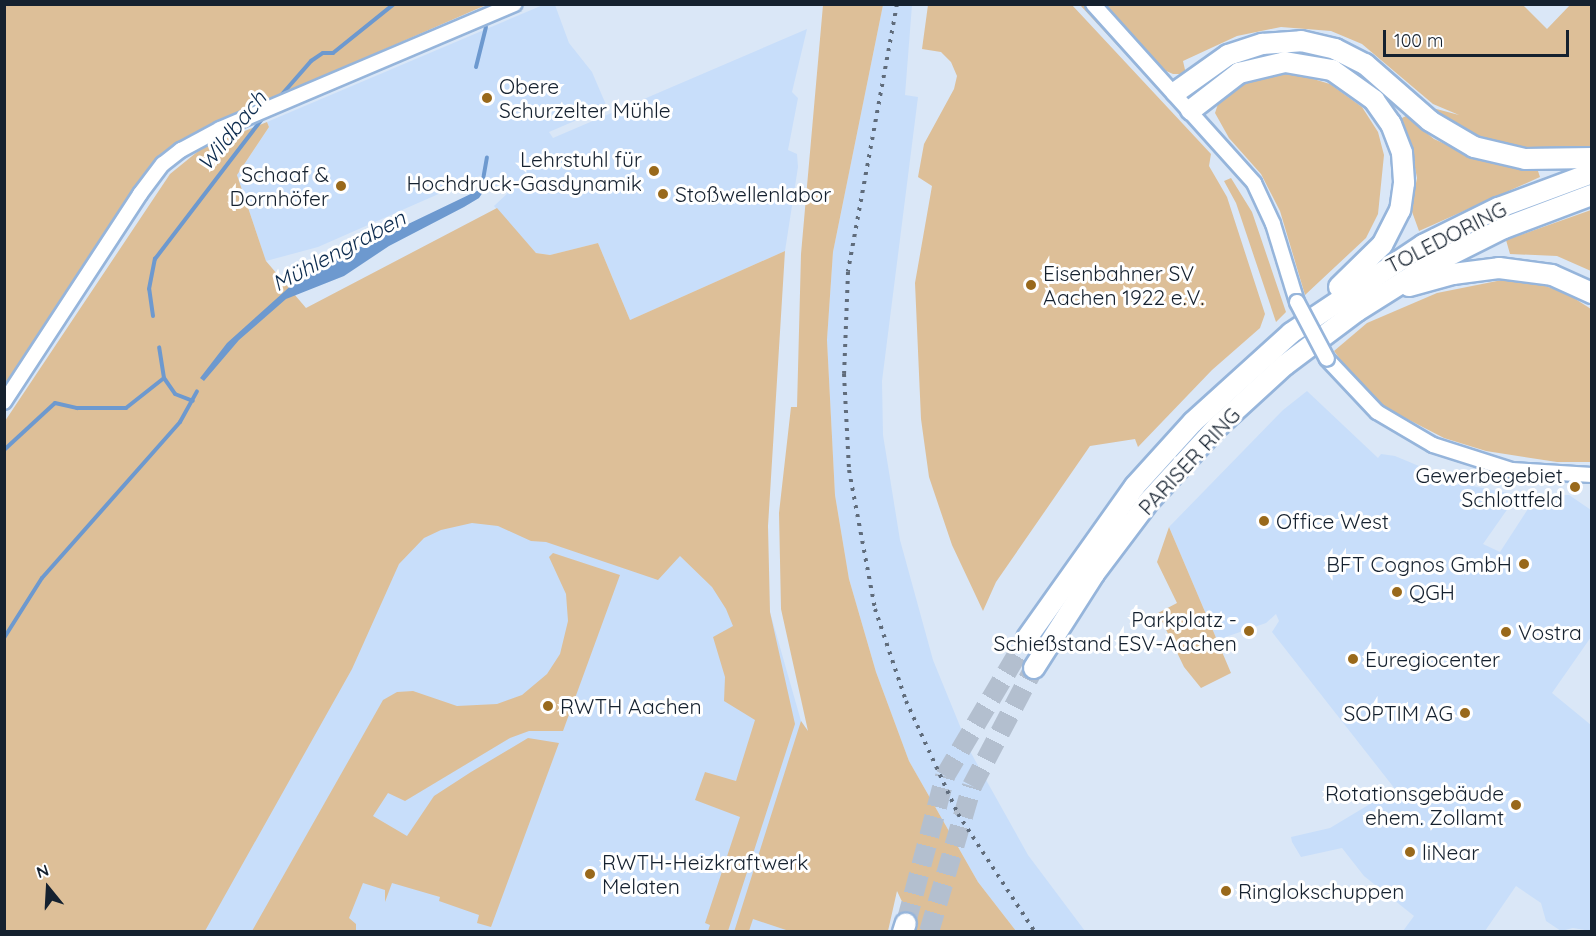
<!DOCTYPE html>
<meta charset="utf-8">
<style>
body{margin:0}
#map{position:relative;width:1596px;height:936px;overflow:hidden;background:#dae7f7;font-family:Quicksand,sans-serif}
div>[style]{position:absolute}
.built>*{inset:0;background:#c8defa}
.green>*{inset:0;background:#ddbf98}
.water>*{inset:0;background:#6d99cf}
.stream>*{height:4px;margin:-2px;padding:0 2px;transform-origin:2px;border-radius:2px;background:#6d99cf}
.highway-tunnel>*{height:20px;margin-top:-10px;transform-origin:0;background:repeating-linear-gradient(90deg,#b3bfcf 0 20px,transparent 0 30px)}
.roads{filter:drop-shadow(2px 0 #96b5db) drop-shadow(-2px 0 #96b5db) drop-shadow(0 2px #96b5db) drop-shadow(0 -2px #96b5db)}
.minor>*{height:14px;margin:-7px;padding:0 7px;transform-origin:7px;border-radius:7px;background:#fff}
.highway>*{height:20px;margin:-10px;padding:0 10px;transform-origin:10px;border-radius:10px;background:#fff}
.rail>*{height:4px;margin-top:-2px;transform-origin:0;background:repeating-linear-gradient(90deg,#606c7b 0 3px,transparent 0 9px)}
.bridges{filter:drop-shadow(2px 0 #96b5db) drop-shadow(-2px 0 #96b5db) drop-shadow(0 2px #96b5db) drop-shadow(0 -2px #96b5db)}
.minor-bridge>*{height:14px;margin:-7px;padding:0 7px;transform-origin:7px;border-radius:7px;background:#fff}
.dots>*{width:16px;height:16px;translate:-50% -50%;box-sizing:border-box;border:3px solid #fff;border-radius:50%}
span{translate:-50% -50%;white-space:nowrap;text-align:center;line-height:1.15;-webkit-text-stroke:6px #fff;paint-order:stroke}
.poi-label{font-size:21px;color:#15212f}
.left{translate:0 -50%;text-align:left}
.right{translate:-100% -50%;text-align:right}
.street-label{font-size:21px;color:#15212f}
.water-label{font-size:22px;color:#0c2b4e;font-style:italic}
.frame{position:absolute;inset:0;border:6px solid #15212f;pointer-events:none}
.north{position:absolute;left:18px;top:858px;width:60px;height:60px;-webkit-text-stroke:4px #fff;paint-order:stroke;rotate:342deg;font-size:16px;font-weight:700;line-height:24px;text-align:center;color:#15212f}
.north::after{content:'';display:block;margin:auto;width:21px;height:27px;background:#15212f;clip-path:polygon(50% 0,100% 100%,50% 72%,0 100%)}
.scale{position:absolute;left:1383px;top:30px;width:186px;height:27px;box-sizing:border-box;border:3px solid #15212f;border-top:0;padding-left:8px;font-size:18px;line-height:21px;white-space:nowrap;color:#15212f;-webkit-text-stroke:4px #fff;paint-order:stroke}
</style>
<div id="map">
<div class="built">
<i style="clip-path:polygon(543px 5px,555px 5px,569px 43px,592px 72px,607px 107px,549px 132px,553px 138px,807px 29px,792px 92px,798px 98px,788px 150px,797px 154px,798px 167px,785px 251px,630px 320px,598px 243px,550px 255px,536px 253px,494px 206px,510px 191px,494px 186px,484px 174px,318px 247px,266px 261px,237px 175px,269px 127px,267px 122px)"></i>
<i style="clip-path:polygon(883px 5px,912px 5px,905px 95px,918px 97px,882px 381px,883px 435px,900px 540px,933px 660px,971px 753px,1028px 855px,1085px 931px,1016px 931px,978px 882px,909px 761px,876px 672px,849px 579px,835px 495px,827px 340px,833px 252px)"></i>
<i style="clip-path:polygon(1307px 391px,1378px 458px,1381px 454px,1395px 456px,1462px 484px,1513px 494px,1511px 504px,1483px 544px,1500px 552px,1537px 495px,1569px 495px,1591px 510px,1591px 637px,1552px 693px,1591px 725px,1591px 931px,1573px 928px,1561px 931px,1546px 921px,1541px 903px,1516px 886px,1485px 931px,1403px 931px,1414px 916px,1364px 876px,1342px 848px,1301px 857px,1292px 842px,1291px 837px,1330px 828px,1395px 789px,1272px 632px,1279px 621px,1276px 614px,1266px 623px,1217px 640px,1169px 527px,1283px 410px)"></i>
<i style="clip-path:polygon(423px 473px,582px 479px,770px 612px,801px 721px,809px 733px,858px 931px,170px 932px,389px 491px)"></i>
</div>
<div class="green">
<i style="clip-path:polygon(5px 5px,486px 5px,227px 118px,158px 157px,5px 388px)"></i>
<i style="clip-path:polygon(823px 5px,883px 5px,833px 252px,827px 340px,835px 495px,849px 579px,876px 672px,909px 761px,978px 882px,1016px 931px,916px 931px,897px 891px,888px 931px,789px 931px,753px 919px,749px 931px,734px 932px,801px 721px,808px 731px,781px 609px,779px 513px,791px 407px,797px 407px,801px 254px)"></i>
<i style="clip-path:polygon(928px 5px,1072px 5px,1211px 154px,1209px 166px,1227px 197px,1265px 314px,1260px 328px,1212px 370px,1138px 447px,1135px 439px,1090px 446px,996px 582px,983px 611px,952px 545px,929px 477px,921px 419px,915px 283px,932px 186px,918px 177px,924px 144px,954px 89px,957px 76px,951px 62px,941px 52px,922px 49px)"></i>
<i style="clip-path:polygon(1080px 5px,1086px 5px,1216px 147px,1214px 150px)"></i>
<i style="clip-path:polygon(1101px 5px,1523px 5px,1547px 29px,1570px 5px,1591px 5px,1591px 148px,1524px 149px,1469px 134px,1425px 106px,1459px 115px,1433px 104px,1362px 44px,1331px 31px,1281px 27px,1237px 36px,1183px 61px,1186px 74px,1173px 74px,1164px 70px)"></i>
<i style="clip-path:polygon(1290px 72px,1330px 84px,1362px 107px,1378px 132px,1384px 155px,1378px 214px,1366px 238px,1305px 295px,1280px 211px,1261px 174px,1229px 138px,1215px 113px,1221px 95px,1256px 77px)"></i>
<i style="clip-path:polygon(1406px 116px,1434px 139px,1483px 161px,1538px 171px,1540px 177px,1419px 231px,1411px 209px,1417px 178px,1410px 142px,1400px 119px)"></i>
<i style="clip-path:polygon(267px 122px,269px 127px,237px 175px,266px 261px,306px 308px,497px 208px,536px 253px,550px 255px,598px 243px,630px 320px,785px 251px,768px 526px,770px 612px,795px 724px,728px 931px,708px 931px,710px 925px,705px 923px,740px 817px,695px 800px,705px 772px,736px 781px,755px 720px,724px 701px,725px 677px,713px 637px,733px 626px,726px 609px,712px 587px,680px 556px,658px 580px,546px 542px,531px 541px,498px 526px,472px 523px,441px 530px,424px 538px,399px 564px,352px 669px,205px 931px,5px 932px,5px 421px,170px 174px,202px 148px)"></i>
<i style="clip-path:polygon(1231px 178px,1252px 212px,1286px 312px,1276px 322px,1236px 203px,1224px 181px)"></i>
<i style="clip-path:polygon(1591px 210px,1591px 271px,1557px 256px,1510px 254px,1506px 240px)"></i>
<i style="clip-path:polygon(1502px 280px,1536px 283px,1566px 293px,1591px 309px,1591px 462px,1557px 462px,1486px 451px,1444px 438px,1382px 406px,1357px 382px,1334px 351px,1367px 323px,1437px 293px)"></i>
<i style="clip-path:polygon(1169px 527px,1231px 673px,1201px 688px,1184px 667px,1158px 613px,1177px 603px,1157px 562px)"></i>
<i style="clip-path:polygon(553px 553px,620px 575px,563px 731px,529px 731px,510px 738px,405px 801px,388px 793px,373px 816px,407px 836px,434px 796px,471px 772px,528px 738px,559px 743px,491px 927px,477px 923px,479px 915px,439px 901px,440px 897px,392px 883px,385px 902px,385px 890px,363px 883px,349px 918px,356px 924px,356px 931px,252px 931px,383px 700px,397px 692px,413px 691px,457px 706px,497px 704px,522px 695px,547px 674px,560px 654px,568px 621px,566px 594px,549px 557px)"></i>
</div>
<div class="water">
<i style="clip-path:polygon(479px 190px,483px 192px,479px 198px,464px 207px,389px 246px,344px 276px,286px 299px,239px 340px,204px 381px,200px 378px,227px 343px,304px 274px)"></i>
</div>
<div class="stream">
<i style="left:476px;top:67px;width:41px;rotate:-76deg"></i>
<i style="left:277px;top:100px;width:52px;rotate:-48.9deg"></i>
<i style="left:311px;top:61px;width:14px;rotate:-34deg"></i>
<i style="left:323px;top:53px;width:10px"></i>
<i style="left:333px;top:53px;width:78px;rotate:-38.8deg"></i>
<i style="left:477px;top:194px;width:5px;rotate:-37deg"></i>
<i style="left:481px;top:191px;width:34px;rotate:-80deg"></i>
<i style="left:153px;top:316px;width:27px;rotate:-98deg"></i>
<i style="left:149px;top:289px;width:31px;rotate:-79deg"></i>
<i style="left:155px;top:259px;width:181px;rotate:-52.6deg"></i>
<i style="left:164px;top:378px;width:19px;rotate:55deg"></i>
<i style="left:175px;top:394px;width:19px;rotate:21deg"></i>
<i style="left:4px;top:450px;width:69px;rotate:-42.7deg"></i>
<i style="left:55px;top:403px;width:23px;rotate:13deg"></i>
<i style="left:77px;top:408px;width:49px"></i>
<i style="left:126px;top:408px;width:48px;rotate:-38.3deg"></i>
<i style="left:164px;top:378px;width:31px;rotate:-99deg"></i>
<i style="left:4px;top:638px;width:71px;rotate:-57.7deg"></i>
<i style="left:42px;top:578px;width:208px;rotate:-48.5deg"></i>
<i style="left:180px;top:422px;width:35px;rotate:-61deg"></i>
</div>
<div class="highway-tunnel">
<i style="left:906px;top:923px;width:152px;rotate:-75.1deg"></i>
<i style="left:945px;top:776px;width:161px;rotate:-59.3deg"></i>
<i style="left:929px;top:932px;width:152px;rotate:-73.6deg"></i>
<i style="left:972px;top:786px;width:133px;rotate:-62.3deg"></i>
</div>
<div class="roads">
<div class="minor">
<i style="left:1093px;top:4px;width:241px;rotate:48deg"></i>
<i style="left:1254px;top:183px;width:45px;rotate:65.1deg"></i>
<i style="left:1273px;top:224px;width:82px;rotate:72.9deg"></i>
<i style="left:1327px;top:359px;width:73px;rotate:46.7deg"></i>
<i style="left:1377px;top:412px;width:65px;rotate:30.5deg"></i>
<i style="left:1433px;top:445px;width:83px;rotate:17.6deg"></i>
<i style="left:1512px;top:470px;width:80px;rotate:3.6deg"></i>
<i style="left:4px;top:402px;width:249px;rotate:-56.8deg"></i>
<i style="left:140px;top:194px;width:38px;rotate:-53deg"></i>
<i style="left:163px;top:164px;width:23px;rotate:-38deg"></i>
<i style="left:181px;top:150px;width:44px;rotate:-28.3deg"></i>
<i style="left:220px;top:129px;width:320px;rotate:-23deg"></i>
</div>
<div class="highway">
<i style="left:1176px;top:92px;width:64px;rotate:-35.4deg"></i>
<i style="left:1228px;top:55px;width:36px;rotate:-18deg"></i>
<i style="left:1262px;top:44px;width:39px;rotate:-4deg"></i>
<i style="left:1301px;top:41px;width:35px;rotate:13deg"></i>
<i style="left:1335px;top:49px;width:34px;rotate:27deg"></i>
<i style="left:1365px;top:64px;width:86px;rotate:41.2deg"></i>
<i style="left:1430px;top:121px;width:51px;rotate:30.6deg"></i>
<i style="left:1474px;top:147px;width:52px;rotate:13.2deg"></i>
<i style="left:1525px;top:159px;width:67px;rotate:-0.9deg"></i>
<i style="left:1191px;top:110px;width:61px;rotate:-37.6deg"></i>
<i style="left:1239px;top:73px;width:47px;rotate:-13.4deg"></i>
<i style="left:1285px;top:62px;width:48px;rotate:9.7deg"></i>
<i style="left:1332px;top:70px;width:52px;rotate:35.5deg"></i>
<i style="left:1374px;top:100px;width:29px;rotate:55deg"></i>
<i style="left:1391px;top:124px;width:31px;rotate:69deg"></i>
<i style="left:1402px;top:153px;width:30px;rotate:86deg"></i>
<i style="left:1404px;top:183px;width:27px;rotate:98deg"></i>
<i style="left:1400px;top:210px;width:39px;rotate:117deg"></i>
<i style="left:1382px;top:245px;width:60px;rotate:135.7deg"></i>
<i style="left:1409px;top:286px;width:46px;rotate:-15.3deg"></i>
<i style="left:1453px;top:274px;width:46px;rotate:-7.4deg"></i>
<i style="left:1499px;top:268px;width:53px;rotate:7.5deg"></i>
<i style="left:1552px;top:275px;width:44px;rotate:24.2deg"></i>
<i style="left:1027px;top:638px;width:186px;rotate:-54.6deg"></i>
<i style="left:1135px;top:486px;width:86px;rotate:-47.8deg"></i>
<i style="left:1193px;top:422px;width:132px;rotate:-42.2deg"></i>
<i style="left:1291px;top:333px;width:159px;rotate:-33.7deg"></i>
<i style="left:1423px;top:245px;width:84px;rotate:-26.3deg"></i>
<i style="left:1498px;top:208px;width:100px;rotate:-20.4deg"></i>
<i style="left:1034px;top:668px;width:112px;rotate:-57.4deg"></i>
<i style="left:1094px;top:574px;width:91px;rotate:-53deg"></i>
<i style="left:1149px;top:501px;width:100px;rotate:-47.4deg"></i>
<i style="left:1217px;top:427px;width:92px;rotate:-42.4deg"></i>
<i style="left:1285px;top:365px;width:90px;rotate:-36.9deg"></i>
<i style="left:1357px;top:311px;width:86px;rotate:-32.2deg"></i>
<i style="left:1430px;top:265px;width:83px;rotate:-26.6deg"></i>
<i style="left:1504px;top:228px;width:94px;rotate:-20.6deg"></i>
<i style="left:903px;top:932px;width:9px;rotate:-72deg"></i>
</div>
</div>
<div class="rail">
<i style="left:897px;top:4px;width:272px;rotate:100.4deg"></i>
<i style="left:848px;top:272px;width:102px;rotate:92.2deg"></i>
<i style="left:844px;top:374px;width:96px;rotate:87deg"></i>
<i style="left:849px;top:470px;width:141px;rotate:79.4deg"></i>
<i style="left:875px;top:609px;width:97px;rotate:71.4deg"></i>
<i style="left:906px;top:701px;width:124px;rotate:65.3deg"></i>
<i style="left:958px;top:814px;width:141px;rotate:56.9deg"></i>
</div>
<div class="bridges">
<div class="minor-bridge">
<i style="left:1297px;top:302px;width:64px;rotate:62.2deg"></i>
</div>
</div>
<div class="dots">
<i style="left:487px;top:98px;background:#99691b"></i>
<i style="left:654px;top:171px;background:#99691b"></i>
<i style="left:341px;top:186px;background:#99691b"></i>
<i style="left:663px;top:194px;background:#99691b"></i>
<i style="left:1031px;top:285px;background:#99691b"></i>
<i style="left:1575px;top:487px;background:#99691b"></i>
<i style="left:1264px;top:521px;background:#99691b"></i>
<i style="left:1524px;top:564px;background:#99691b"></i>
<i style="left:1397px;top:592px;background:#99691b"></i>
<i style="left:1249px;top:631px;background:#99691b"></i>
<i style="left:1506px;top:632px;background:#99691b"></i>
<i style="left:1353px;top:659px;background:#99691b"></i>
<i style="left:548px;top:706px;background:#99691b"></i>
<i style="left:1465px;top:713px;background:#99691b"></i>
<i style="left:1516px;top:805px;background:#99691b"></i>
<i style="left:1410px;top:852px;background:#99691b"></i>
<i style="left:590px;top:874px;background:#99691b"></i>
<i style="left:1226px;top:891px;background:#99691b"></i>
</div>
<div class="poi-label">
<span class="left" style="left:499px;top:98px">Obere<br>Schurzelter Mühle</span>
<span class="right" style="left:642px;top:171px">Lehrstuhl für<br>Hochdruck-Gasdynamik</span>
<span class="right" style="left:329px;top:186px">Schaaf &amp;<br>Dornhöfer</span>
<span class="left" style="left:675px;top:194px">Stoßwellenlabor</span>
<span class="left" style="left:1043px;top:285px">Eisenbahner SV<br>Aachen 1922 e.V.</span>
<span class="right" style="left:1563px;top:487px">Gewerbegebiet<br>Schlottfeld</span>
<span class="left" style="left:1276px;top:521px">Office West</span>
<span class="right" style="left:1512px;top:564px">BFT Cognos GmbH</span>
<span class="left" style="left:1409px;top:592px">QGH</span>
<span class="right" style="left:1237px;top:631px">Parkplatz -<br>Schießstand ESV-Aachen</span>
<span class="left" style="left:1518px;top:632px">Vostra</span>
<span class="left" style="left:1365px;top:659px">Euregiocenter</span>
<span class="left" style="left:560px;top:706px">RWTH Aachen</span>
<span class="right" style="left:1453px;top:713px">SOPTIM AG</span>
<span class="right" style="left:1504px;top:805px">Rotationsgebäude<br>ehem. Zollamt</span>
<span class="left" style="left:1422px;top:852px">liNear</span>
<span class="left" style="left:602px;top:874px">RWTH-Heizkraftwerk<br>Melaten</span>
<span class="left" style="left:1238px;top:891px">Ringlokschuppen</span>
</div>
<div class="street-label">
<span style="left:1446px;top:237px;rotate:-27deg">TOLEDORING</span>
<span style="left:1189px;top:461px;rotate:-47deg">PARISER RING</span>
</div>
<div class="water-label">
<span style="left:232px;top:131px;rotate:-51deg">Wildbach</span>
<span style="left:339px;top:251px;rotate:-28deg">Mühlengraben</span>
</div>
<div class="frame"></div>
<div class="north">N</div>
<div class="scale">100 m</div>
</div>
